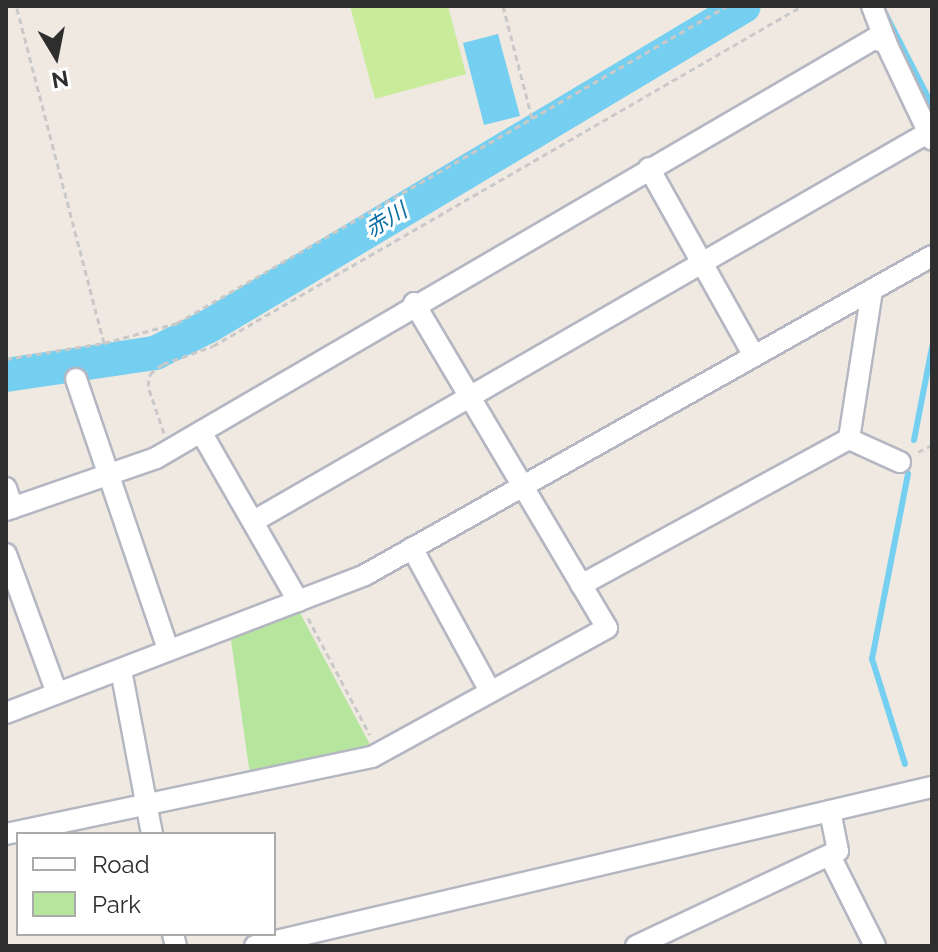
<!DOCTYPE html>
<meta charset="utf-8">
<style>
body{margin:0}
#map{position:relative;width:938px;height:952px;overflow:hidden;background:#efe9e1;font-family:Raleway,"Noto Sans JP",sans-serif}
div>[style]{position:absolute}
.green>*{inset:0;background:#b6e59e}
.pitch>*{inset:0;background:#c9ec9a}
.water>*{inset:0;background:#75cff0}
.stream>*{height:6px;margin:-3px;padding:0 3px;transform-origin:3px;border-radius:3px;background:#75cff0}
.river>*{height:34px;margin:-17px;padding:0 17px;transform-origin:17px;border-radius:17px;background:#75cff0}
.path>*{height:3px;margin-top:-1.5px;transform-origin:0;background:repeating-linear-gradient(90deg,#c9c9c9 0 6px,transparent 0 10px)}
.roads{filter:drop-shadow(2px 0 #b4b7c1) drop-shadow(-2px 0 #b4b7c1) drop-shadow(0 2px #b4b7c1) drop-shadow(0 -2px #b4b7c1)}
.minor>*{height:20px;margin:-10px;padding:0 10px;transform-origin:10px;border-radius:10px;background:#fff}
span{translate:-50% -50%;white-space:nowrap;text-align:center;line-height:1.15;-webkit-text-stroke:6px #fff;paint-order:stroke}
.water-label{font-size:22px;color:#0d6fa3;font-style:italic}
.frame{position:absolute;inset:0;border:8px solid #2e2e2e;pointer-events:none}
.legend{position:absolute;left:16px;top:832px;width:260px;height:104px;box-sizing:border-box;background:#fff;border:2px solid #ababab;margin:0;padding:10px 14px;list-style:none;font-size:24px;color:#2e2e2e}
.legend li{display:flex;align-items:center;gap:16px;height:40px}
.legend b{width:40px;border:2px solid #ababab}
.north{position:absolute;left:16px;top:16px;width:80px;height:80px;-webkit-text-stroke:6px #fff;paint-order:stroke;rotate:170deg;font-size:22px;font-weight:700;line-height:32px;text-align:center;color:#2e2e2e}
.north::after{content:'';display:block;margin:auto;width:28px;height:36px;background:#2e2e2e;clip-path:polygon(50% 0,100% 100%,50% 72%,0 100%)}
</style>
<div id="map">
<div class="green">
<i style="clip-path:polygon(300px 613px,374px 752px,251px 782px,230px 633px)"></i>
</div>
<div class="pitch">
<i style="clip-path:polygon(350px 6px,448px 6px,466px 74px,375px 99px)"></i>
</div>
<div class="water">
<i style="clip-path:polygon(498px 34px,520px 116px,484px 125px,463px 43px)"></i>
</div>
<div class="stream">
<i style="left:883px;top:9px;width:108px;rotate:63deg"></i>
<i style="left:914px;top:440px;width:95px;rotate:-79deg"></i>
<i style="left:905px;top:764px;width:110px;rotate:-107.4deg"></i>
<i style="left:872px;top:659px;width:189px;rotate:-79deg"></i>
</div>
<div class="river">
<i style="left:6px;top:375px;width:151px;rotate:-8.4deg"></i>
<i style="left:155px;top:353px;width:60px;rotate:-26.6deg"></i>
<i style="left:209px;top:326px;width:623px;rotate:-30.88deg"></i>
</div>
<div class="path">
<i style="left:503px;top:6px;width:116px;rotate:75.5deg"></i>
<i style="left:104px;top:343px;width:76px;rotate:-15.3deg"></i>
<i style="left:177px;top:323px;width:635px;rotate:-29.96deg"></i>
<i style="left:6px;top:359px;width:99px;rotate:-9.3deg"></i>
<i style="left:104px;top:343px;width:348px;rotate:-104.6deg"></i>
<i style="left:164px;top:433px;width:50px;rotate:-108.8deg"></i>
<i style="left:148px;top:386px;width:12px;rotate:-81deg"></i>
<i style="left:150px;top:374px;width:16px;rotate:-38deg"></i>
<i style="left:163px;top:364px;width:53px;rotate:-19.8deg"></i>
<i style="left:213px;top:346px;width:680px;rotate:-30deg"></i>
<i style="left:918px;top:452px;width:16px;rotate:-27deg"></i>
<i style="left:308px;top:618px;width:132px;rotate:62.1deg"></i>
</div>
<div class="roads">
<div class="minor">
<i style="left:872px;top:6px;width:40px;rotate:69deg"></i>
<i style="left:649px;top:168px;width:215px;rotate:60.8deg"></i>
<i style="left:76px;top:379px;width:285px;rotate:71.2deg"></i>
<i style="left:201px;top:432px;width:195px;rotate:60.1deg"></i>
<i style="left:849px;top:439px;width:151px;rotate:-81.2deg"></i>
<i style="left:6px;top:488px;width:21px;rotate:71deg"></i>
<i style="left:6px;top:510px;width:159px;rotate:-19.1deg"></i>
<i style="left:156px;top:458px;width:831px;rotate:-30.27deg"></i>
<i style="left:874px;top:39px;width:13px;rotate:18deg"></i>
<i style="left:886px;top:43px;width:107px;rotate:64.6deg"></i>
<i style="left:254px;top:521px;width:781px;rotate:-29.94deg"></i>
<i style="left:412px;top:548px;width:163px;rotate:61.4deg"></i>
<i style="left:6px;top:554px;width:148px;rotate:69.9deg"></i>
<i style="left:581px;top:585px;width:305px;rotate:-28.6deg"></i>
<i style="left:849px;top:439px;width:56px;rotate:24.3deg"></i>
<i style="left:121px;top:670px;width:167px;rotate:79.3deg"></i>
<i style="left:6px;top:713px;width:385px;rotate:-21deg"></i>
<i style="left:365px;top:575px;width:651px;rotate:-29.36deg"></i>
<i style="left:6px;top:834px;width:374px;rotate:-11.9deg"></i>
<i style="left:372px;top:757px;width:268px;rotate:-28.8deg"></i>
<i style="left:607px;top:628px;width:378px;rotate:-120.7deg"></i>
<i style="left:830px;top:856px;width:101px;rotate:63.4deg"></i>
<i style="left:173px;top:934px;width:12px;rotate:76deg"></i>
<i style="left:255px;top:946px;width:695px;rotate:-13.22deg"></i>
<i style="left:636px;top:946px;width:223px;rotate:-25.2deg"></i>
<i style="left:838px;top:851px;width:41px;rotate:-101.3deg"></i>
</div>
</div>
<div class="water-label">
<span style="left:386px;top:220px;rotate:-31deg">赤川</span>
</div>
<div class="frame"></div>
<ul class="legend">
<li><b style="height:10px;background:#fff"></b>Road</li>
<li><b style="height:22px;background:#b6e59e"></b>Park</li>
</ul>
<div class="north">N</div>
</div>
